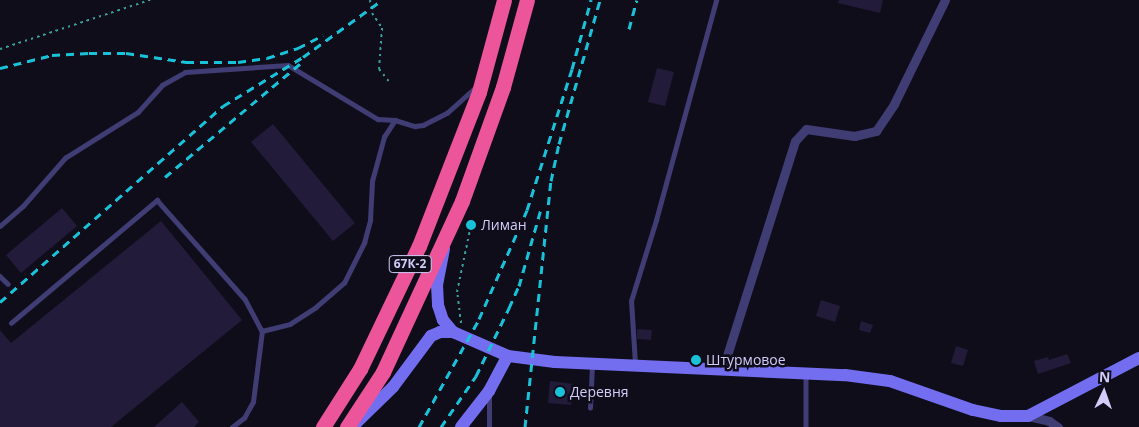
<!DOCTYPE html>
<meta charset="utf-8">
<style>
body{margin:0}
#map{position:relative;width:1139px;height:427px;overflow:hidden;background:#100d1b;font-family:"Open Sans",sans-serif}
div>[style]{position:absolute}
.building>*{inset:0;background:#221b3a}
.path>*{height:2px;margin-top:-1px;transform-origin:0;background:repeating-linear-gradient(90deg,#39a19c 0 2.5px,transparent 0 6.5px)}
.lane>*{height:4.5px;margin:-2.25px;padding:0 2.25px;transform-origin:2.25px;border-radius:2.25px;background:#403d75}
.street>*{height:9px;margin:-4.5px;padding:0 4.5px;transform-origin:4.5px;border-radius:4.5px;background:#403d75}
.secondary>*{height:12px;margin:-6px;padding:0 6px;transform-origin:6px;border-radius:6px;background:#736eef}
.highway>*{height:15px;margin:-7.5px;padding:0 7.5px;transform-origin:7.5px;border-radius:7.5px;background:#ec559a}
.rail>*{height:3px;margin-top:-1.5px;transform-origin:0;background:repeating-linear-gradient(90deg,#18c3da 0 8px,transparent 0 14px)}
.dots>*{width:14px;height:14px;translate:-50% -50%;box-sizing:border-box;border:2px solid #100d1b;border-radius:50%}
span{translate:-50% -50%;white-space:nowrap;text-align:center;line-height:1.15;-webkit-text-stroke:5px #100d1b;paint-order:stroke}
.shield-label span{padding:1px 4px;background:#100d1b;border:1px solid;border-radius:4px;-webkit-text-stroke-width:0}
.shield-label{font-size:12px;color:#d2ccf9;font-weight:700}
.poi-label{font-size:14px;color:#d2ccf9}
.left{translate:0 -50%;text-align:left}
.north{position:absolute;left:1079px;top:367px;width:50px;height:50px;-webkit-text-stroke:4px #100d1b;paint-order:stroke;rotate:3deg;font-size:14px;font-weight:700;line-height:20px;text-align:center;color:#d2ccf9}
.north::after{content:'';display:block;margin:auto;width:18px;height:22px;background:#d2ccf9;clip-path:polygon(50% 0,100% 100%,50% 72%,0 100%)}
</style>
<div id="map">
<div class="building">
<i style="clip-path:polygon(839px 0,883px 0,880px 13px,838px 3px)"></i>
<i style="clip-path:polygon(657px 68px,674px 72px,665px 106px,648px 102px)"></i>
<i style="clip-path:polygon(273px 124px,355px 223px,333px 241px,251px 142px)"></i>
<i style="clip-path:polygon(62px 208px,77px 226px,21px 273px,6px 255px)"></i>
<i style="clip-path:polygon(161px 221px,242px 320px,111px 427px,0 427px,0 330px,11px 343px)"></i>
<i style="clip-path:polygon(821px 300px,840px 306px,835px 322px,816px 316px)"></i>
<i style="clip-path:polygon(861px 321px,873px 325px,870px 333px,859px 330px)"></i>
<i style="clip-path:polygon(637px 329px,652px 330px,651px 340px,637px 339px)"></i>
<i style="clip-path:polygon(956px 346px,968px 350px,963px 366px,951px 363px)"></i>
<i style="clip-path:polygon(1067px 354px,1071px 363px,1038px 374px,1034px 361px,1048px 357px,1049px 360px)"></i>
<i style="clip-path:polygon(550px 381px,573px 384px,571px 405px,548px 403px)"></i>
<i style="clip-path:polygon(182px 402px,199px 422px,194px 427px,154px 427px)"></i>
</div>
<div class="path">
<i style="left:370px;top:0;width:13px;rotate:81deg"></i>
<i style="left:372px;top:13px;width:18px;rotate:56deg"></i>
<i style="left:382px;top:28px;width:41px;rotate:94.2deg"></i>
<i style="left:379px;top:69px;width:19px;rotate:51deg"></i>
<i style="left:0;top:49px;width:158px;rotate:-18.1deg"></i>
<i style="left:461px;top:323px;width:31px;rotate:-97deg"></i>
<i style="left:457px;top:292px;width:68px;rotate:-78.2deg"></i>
</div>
<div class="lane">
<i style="left:0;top:226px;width:30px;rotate:-41deg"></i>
<i style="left:23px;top:206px;width:64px;rotate:-48.8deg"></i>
<i style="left:65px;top:158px;width:86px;rotate:-32.2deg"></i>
<i style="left:138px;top:112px;width:36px;rotate:-48deg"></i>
<i style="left:162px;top:85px;width:26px;rotate:-29deg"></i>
<i style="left:185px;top:72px;width:103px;rotate:-3.9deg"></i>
<i style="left:288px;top:65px;width:105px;rotate:31deg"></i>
<i style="left:378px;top:119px;width:17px;rotate:3deg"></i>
<i style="left:395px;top:120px;width:21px;rotate:17deg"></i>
<i style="left:415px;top:126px;width:8px;rotate:-7deg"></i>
<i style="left:423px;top:125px;width:27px;rotate:-27deg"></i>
<i style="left:447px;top:113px;width:36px;rotate:-42deg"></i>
<i style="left:0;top:276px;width:11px;rotate:45deg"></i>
<i style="left:11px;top:323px;width:191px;rotate:-40.1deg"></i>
<i style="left:157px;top:200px;width:132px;rotate:48.4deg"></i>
<i style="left:245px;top:299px;width:36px;rotate:62deg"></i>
<i style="left:262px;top:331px;width:29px;rotate:-14deg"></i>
<i style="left:290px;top:324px;width:31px;rotate:-33deg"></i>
<i style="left:316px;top:307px;width:37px;rotate:-41deg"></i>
<i style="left:344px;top:283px;width:45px;rotate:-63.4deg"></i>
<i style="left:364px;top:243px;width:24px;rotate:-75deg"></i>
<i style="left:370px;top:220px;width:39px;rotate:-87deg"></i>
<i style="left:372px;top:181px;width:46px;rotate:-74.7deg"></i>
<i style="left:384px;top:137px;width:20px;rotate:-57deg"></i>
<i style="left:635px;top:364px;width:63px;rotate:-93.6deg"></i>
<i style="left:631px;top:301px;width:85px;rotate:-72.8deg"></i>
<i style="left:656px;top:220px;width:228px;rotate:-74.7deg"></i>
<i style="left:806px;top:376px;width:51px;rotate:90deg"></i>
<i style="left:590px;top:408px;width:43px;rotate:-87.3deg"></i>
<i style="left:232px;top:427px;width:15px;rotate:-37deg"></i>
<i style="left:244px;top:418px;width:18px;rotate:-61deg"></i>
<i style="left:253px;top:402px;width:72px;rotate:-82.8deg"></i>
<i style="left:489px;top:427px;width:32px;rotate:-90deg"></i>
</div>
<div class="street">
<i style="left:723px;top:368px;width:238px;rotate:-72.4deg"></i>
<i style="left:795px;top:141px;width:16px;rotate:-47deg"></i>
<i style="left:806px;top:129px;width:49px;rotate:8.3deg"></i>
<i style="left:854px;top:136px;width:23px;rotate:-13deg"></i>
<i style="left:876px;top:131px;width:32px;rotate:-56deg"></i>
<i style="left:894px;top:104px;width:116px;rotate:-63.9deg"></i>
<i style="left:1028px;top:416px;width:22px;rotate:13deg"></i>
<i style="left:1049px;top:421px;width:11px;rotate:34deg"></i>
</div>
<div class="secondary">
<i style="left:444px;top:249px;width:37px;rotate:101deg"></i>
<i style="left:437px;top:285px;width:20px;rotate:87deg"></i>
<i style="left:438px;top:305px;width:16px;rotate:72deg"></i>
<i style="left:443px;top:320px;width:16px;rotate:50deg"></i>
<i style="left:453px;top:332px;width:60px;rotate:23.6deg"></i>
<i style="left:508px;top:356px;width:47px;rotate:7.3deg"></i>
<i style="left:555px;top:362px;width:290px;rotate:2.6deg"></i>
<i style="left:845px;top:375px;width:45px;rotate:7.6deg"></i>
<i style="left:890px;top:381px;width:88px;rotate:19.3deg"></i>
<i style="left:973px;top:410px;width:29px;rotate:12deg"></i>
<i style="left:1001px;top:416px;width:27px"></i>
<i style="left:1028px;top:416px;width:125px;rotate:-27.6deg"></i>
<i style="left:353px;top:426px;width:56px;rotate:-44.3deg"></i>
<i style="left:393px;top:387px;width:64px;rotate:-53.3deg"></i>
<i style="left:431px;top:336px;width:10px;rotate:-24deg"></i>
<i style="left:440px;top:332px;width:13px"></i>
<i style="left:461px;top:427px;width:46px;rotate:-52.1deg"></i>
<i style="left:489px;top:391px;width:40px;rotate:-62deg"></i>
</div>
<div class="highway">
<i style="left:323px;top:427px;width:69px;rotate:-57.5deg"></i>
<i style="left:360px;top:369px;width:136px;rotate:-64.4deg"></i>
<i style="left:419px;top:246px;width:165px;rotate:-68.7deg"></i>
<i style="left:479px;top:92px;width:95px;rotate:-74.8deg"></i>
<i style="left:347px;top:427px;width:66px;rotate:-56.8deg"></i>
<i style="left:383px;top:372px;width:188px;rotate:-65.2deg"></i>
<i style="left:462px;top:201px;width:121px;rotate:-70.2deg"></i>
<i style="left:503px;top:87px;width:90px;rotate:-74.6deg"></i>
</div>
<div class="rail">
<i style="left:629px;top:29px;width:30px;rotate:-75deg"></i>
<i style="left:0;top:68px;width:54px;rotate:-14deg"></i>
<i style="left:52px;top:55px;width:37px;rotate:-3deg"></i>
<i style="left:89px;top:53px;width:37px"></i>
<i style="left:126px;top:53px;width:61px;rotate:8.5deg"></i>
<i style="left:186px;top:62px;width:52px"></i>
<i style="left:238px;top:62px;width:29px;rotate:-8deg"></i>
<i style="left:267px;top:58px;width:33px;rotate:-18deg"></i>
<i style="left:298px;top:48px;width:28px;rotate:-27deg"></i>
<i style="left:165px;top:177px;width:177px;rotate:-40deg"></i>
<i style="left:0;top:302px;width:297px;rotate:-41.3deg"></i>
<i style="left:223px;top:106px;width:94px;rotate:-31.5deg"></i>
<i style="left:303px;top:57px;width:97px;rotate:-35.8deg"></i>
<i style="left:419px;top:427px;width:124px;rotate:-60.9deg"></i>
<i style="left:479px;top:319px;width:119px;rotate:-66.2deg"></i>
<i style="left:527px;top:210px;width:148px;rotate:-72.3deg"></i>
<i style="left:572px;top:69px;width:72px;rotate:-74.6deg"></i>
<i style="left:441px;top:427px;width:62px;rotate:-55.5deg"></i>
<i style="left:476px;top:376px;width:76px;rotate:-64.1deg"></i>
<i style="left:509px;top:308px;width:24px;rotate:-66deg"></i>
<i style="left:519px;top:286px;width:80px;rotate:-74.1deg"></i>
<i style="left:525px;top:427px;width:247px;rotate:-84deg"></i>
<i style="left:551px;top:181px;width:38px;rotate:-78deg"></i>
<i style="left:559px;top:144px;width:150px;rotate:-74.1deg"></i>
</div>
<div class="dots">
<i style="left:471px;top:225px;background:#18c3da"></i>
<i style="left:696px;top:360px;background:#18c3da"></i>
<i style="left:560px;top:392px;background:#18c3da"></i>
</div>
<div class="shield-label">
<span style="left:410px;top:264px">67К-2</span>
</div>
<div class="poi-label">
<span class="left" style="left:481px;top:225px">Лиман</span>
<span class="left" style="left:706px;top:360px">Штурмовое</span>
<span class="left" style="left:570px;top:392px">Деревня</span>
</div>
<div class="north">N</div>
</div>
